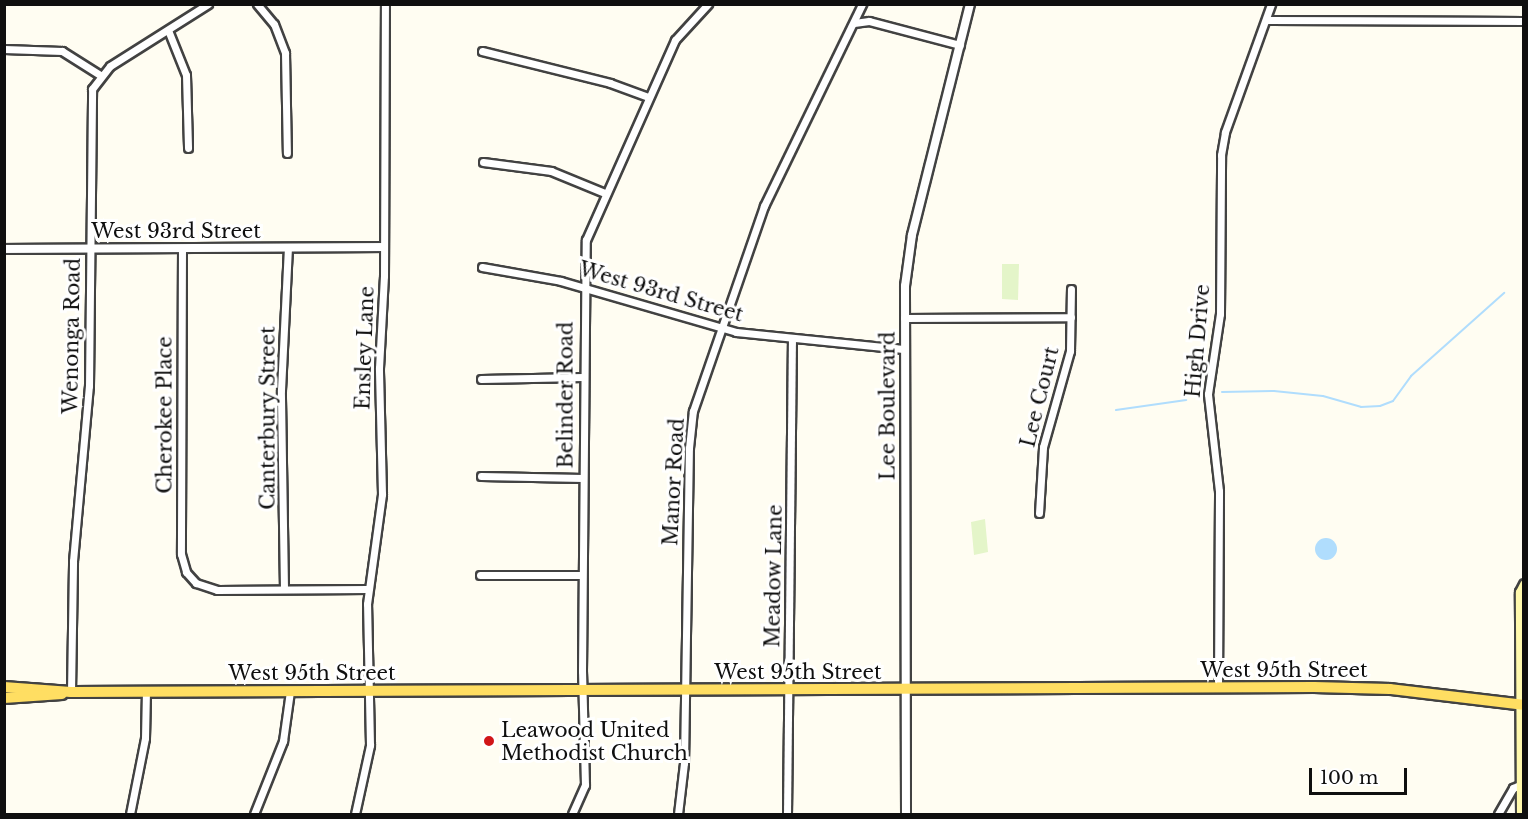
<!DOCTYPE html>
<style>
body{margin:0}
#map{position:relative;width:1528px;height:819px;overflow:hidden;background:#fffdf2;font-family:"Libre Baskerville",serif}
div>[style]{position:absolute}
.pitch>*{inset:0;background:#e4f5c9}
.water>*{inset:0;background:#b0ddfd}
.round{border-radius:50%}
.stream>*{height:2px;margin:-1px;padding:0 1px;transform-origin:1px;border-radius:1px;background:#b0ddfd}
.roads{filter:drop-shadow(2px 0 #424242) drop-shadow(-2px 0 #424242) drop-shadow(0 2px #424242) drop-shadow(0 -2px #424242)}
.minor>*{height:7px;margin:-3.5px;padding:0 3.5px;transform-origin:3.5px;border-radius:3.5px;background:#fff}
.tertiary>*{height:8px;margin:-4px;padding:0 4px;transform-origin:4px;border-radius:4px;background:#fff}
.secondary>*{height:9px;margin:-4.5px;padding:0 4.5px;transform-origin:4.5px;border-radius:4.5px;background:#fff9ad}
.primary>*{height:10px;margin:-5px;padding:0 5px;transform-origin:5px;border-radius:5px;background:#ffde62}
.dots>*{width:16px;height:16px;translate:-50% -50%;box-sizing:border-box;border:3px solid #fff;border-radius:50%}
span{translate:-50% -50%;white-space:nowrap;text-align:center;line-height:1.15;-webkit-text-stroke:6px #fff;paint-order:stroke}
.street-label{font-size:20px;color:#0f0f0f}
.poi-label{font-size:20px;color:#0f0f0f}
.left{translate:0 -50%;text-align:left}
.frame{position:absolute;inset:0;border:6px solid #0f0f0f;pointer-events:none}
.scale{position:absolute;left:1309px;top:768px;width:98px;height:27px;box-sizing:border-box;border:3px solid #0f0f0f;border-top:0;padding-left:8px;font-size:18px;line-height:21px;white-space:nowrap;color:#0f0f0f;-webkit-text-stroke:4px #fff;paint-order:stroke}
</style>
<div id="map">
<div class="pitch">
<i style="clip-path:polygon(1002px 264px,1019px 264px,1018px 300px,1002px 299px)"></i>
<i style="clip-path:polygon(985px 519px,988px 552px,974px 555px,971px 522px)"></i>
</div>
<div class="water">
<i class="round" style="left:1315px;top:538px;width:22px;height:22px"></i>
</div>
<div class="stream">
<i style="left:1222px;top:392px;width:52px;rotate:-1.1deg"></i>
<i style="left:1274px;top:391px;width:49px;rotate:5.8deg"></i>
<i style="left:1323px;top:396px;width:40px;rotate:16deg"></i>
<i style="left:1361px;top:407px;width:19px;rotate:-3deg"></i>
<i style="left:1380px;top:406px;width:14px;rotate:-21deg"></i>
<i style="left:1393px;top:401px;width:31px;rotate:-54deg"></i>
<i style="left:1411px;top:376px;width:125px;rotate:-41.7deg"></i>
<i style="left:1116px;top:410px;width:71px;rotate:-8.1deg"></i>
</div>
<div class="roads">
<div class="minor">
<i style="left:257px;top:4px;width:26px;rotate:50deg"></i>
<i style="left:274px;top:24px;width:31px;rotate:69deg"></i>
<i style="left:285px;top:53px;width:100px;rotate:88.9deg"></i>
<i style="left:1267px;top:20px;width:257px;rotate:0.2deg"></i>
<i style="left:854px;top:23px;width:15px;rotate:-8deg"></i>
<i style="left:869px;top:21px;width:94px;rotate:14.8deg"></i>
<i style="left:168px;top:30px;width:48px;rotate:68.2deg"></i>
<i style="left:186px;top:75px;width:73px;rotate:88.4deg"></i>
<i style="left:4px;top:49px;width:58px;rotate:2deg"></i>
<i style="left:62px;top:51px;width:45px;rotate:32.3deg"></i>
<i style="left:482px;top:51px;width:132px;rotate:14deg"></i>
<i style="left:610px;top:83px;width:40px;rotate:20.2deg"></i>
<i style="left:483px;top:162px;width:69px;rotate:7.5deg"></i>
<i style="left:551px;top:171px;width:58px;rotate:22.2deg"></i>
<i style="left:182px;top:248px;width:306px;rotate:90.2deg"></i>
<i style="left:181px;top:554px;width:19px;rotate:74deg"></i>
<i style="left:186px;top:572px;width:15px;rotate:48deg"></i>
<i style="left:196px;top:583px;width:22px;rotate:18deg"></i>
<i style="left:217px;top:590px;width:151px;rotate:-0.4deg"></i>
<i style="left:482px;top:267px;width:80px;rotate:10deg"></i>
<i style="left:561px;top:281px;width:182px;rotate:16.2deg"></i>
<i style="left:736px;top:332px;width:168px;rotate:5.8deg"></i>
<i style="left:904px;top:318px;width:167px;rotate:-0.3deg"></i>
<i style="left:481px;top:379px;width:102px;rotate:-1.1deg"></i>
<i style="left:481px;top:476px;width:102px;rotate:1.1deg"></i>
<i style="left:1039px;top:513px;width:66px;rotate:-86.5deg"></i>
<i style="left:1043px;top:447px;width:100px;rotate:-74.3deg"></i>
<i style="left:1070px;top:351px;width:62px;rotate:-89.1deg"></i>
<i style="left:480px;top:575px;width:102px"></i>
<i style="left:284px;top:589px;width:199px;rotate:-90.9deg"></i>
<i style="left:281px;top:390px;width:142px;rotate:-87.2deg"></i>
<i style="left:1218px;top:687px;width:196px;rotate:-89.7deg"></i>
<i style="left:1219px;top:491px;width:98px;rotate:-96.5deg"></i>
<i style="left:1208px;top:394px;width:81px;rotate:-81.5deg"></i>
<i style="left:1220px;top:314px;width:159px;rotate:-89.6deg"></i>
<i style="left:1221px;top:155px;width:23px;rotate:-80deg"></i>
<i style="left:1225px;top:132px;width:136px;rotate:-70.2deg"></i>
<i style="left:71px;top:692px;width:131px;rotate:-89.1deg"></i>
<i style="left:73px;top:561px;width:176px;rotate:-84.8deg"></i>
<i style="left:89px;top:386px;width:297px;rotate:-89.4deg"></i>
<i style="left:92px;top:89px;width:29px;rotate:-52deg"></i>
<i style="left:110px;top:66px;width:116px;rotate:-32.3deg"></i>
<i style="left:130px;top:814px;width:77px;rotate:-78.8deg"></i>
<i style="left:145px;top:738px;width:47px;rotate:-88.8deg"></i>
<i style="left:254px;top:814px;width:79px;rotate:-68.3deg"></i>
<i style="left:283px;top:741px;width:50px;rotate:-82deg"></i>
<i style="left:355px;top:814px;width:71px;rotate:-77.7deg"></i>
<i style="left:370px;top:745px;width:141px;rotate:-91.2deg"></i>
<i style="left:367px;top:604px;width:111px;rotate:-82.2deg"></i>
<i style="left:382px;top:494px;width:126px;rotate:-91.4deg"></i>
<i style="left:379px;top:368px;width:92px;rotate:-86.9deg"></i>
<i style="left:384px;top:276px;width:272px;rotate:-89.8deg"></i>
<i style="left:572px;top:814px;width:32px;rotate:-66deg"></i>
<i style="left:585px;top:785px;width:114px;rotate:-91.5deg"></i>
<i style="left:582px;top:671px;width:431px;rotate:-89.5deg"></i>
<i style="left:586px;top:240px;width:219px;rotate:-66deg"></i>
<i style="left:675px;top:40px;width:49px;rotate:-47.5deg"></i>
<i style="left:678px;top:814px;width:51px;rotate:-83.3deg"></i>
<i style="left:684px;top:763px;width:315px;rotate:-89.1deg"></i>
<i style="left:689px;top:448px;width:37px;rotate:-84deg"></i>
<i style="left:693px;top:411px;width:217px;rotate:-70.9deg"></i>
<i style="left:764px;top:206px;width:225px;rotate:-64.1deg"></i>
<i style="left:787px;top:814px;width:475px;rotate:-89.4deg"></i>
<i style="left:1498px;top:814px;width:30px;rotate:-60deg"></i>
<i style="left:1513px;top:788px;width:12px;rotate:-24deg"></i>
</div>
<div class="tertiary">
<i style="left:4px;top:249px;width:380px;rotate:-0.3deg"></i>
<i style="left:906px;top:814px;width:528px;rotate:-90.11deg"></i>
<i style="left:905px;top:286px;width:51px;rotate:-82.2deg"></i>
<i style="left:912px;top:235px;width:238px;rotate:-75.9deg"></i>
</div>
<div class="secondary">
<i style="left:1521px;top:814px;width:222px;rotate:-90.3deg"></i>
<i style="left:1520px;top:592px;width:9px;rotate:-63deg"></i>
</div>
<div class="primary">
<i style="left:4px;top:687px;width:67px;rotate:4.3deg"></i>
<i style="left:71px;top:692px;width:1243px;rotate:-0.23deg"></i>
<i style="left:1314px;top:687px;width:76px;rotate:1.5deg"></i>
<i style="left:1390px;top:689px;width:135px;rotate:6.8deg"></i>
<i style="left:4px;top:698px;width:58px;rotate:-3.9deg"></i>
</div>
</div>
<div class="dots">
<i style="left:489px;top:741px;background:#d11619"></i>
</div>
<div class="street-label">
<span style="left:176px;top:231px">West 93rd Street</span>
<span style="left:661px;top:292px;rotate:16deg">West 93rd Street</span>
<span style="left:72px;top:336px;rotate:-89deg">Wenonga Road</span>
<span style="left:1198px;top:341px;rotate:-85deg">High Drive</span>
<span style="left:365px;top:348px;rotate:-88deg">Ensley Lane</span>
<span style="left:566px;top:395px;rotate:-90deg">Belinder Road</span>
<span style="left:1040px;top:397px;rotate:-76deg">Lee Court</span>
<span style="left:888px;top:406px;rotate:-90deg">Lee Boulevard</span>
<span style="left:165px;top:415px;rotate:-90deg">Cherokee Place</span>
<span style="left:268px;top:418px;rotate:-90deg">Canterbury Street</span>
<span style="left:674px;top:482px;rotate:-87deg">Manor Road</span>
<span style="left:774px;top:576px;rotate:-89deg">Meadow Lane</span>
<span style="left:1284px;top:670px">West 95th Street</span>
<span style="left:798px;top:672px">West 95th Street</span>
<span style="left:312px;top:673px">West 95th Street</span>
</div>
<div class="poi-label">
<span class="left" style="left:501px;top:742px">Leawood United<br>Methodist Church</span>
</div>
<div class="frame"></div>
<div class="scale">100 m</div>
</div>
